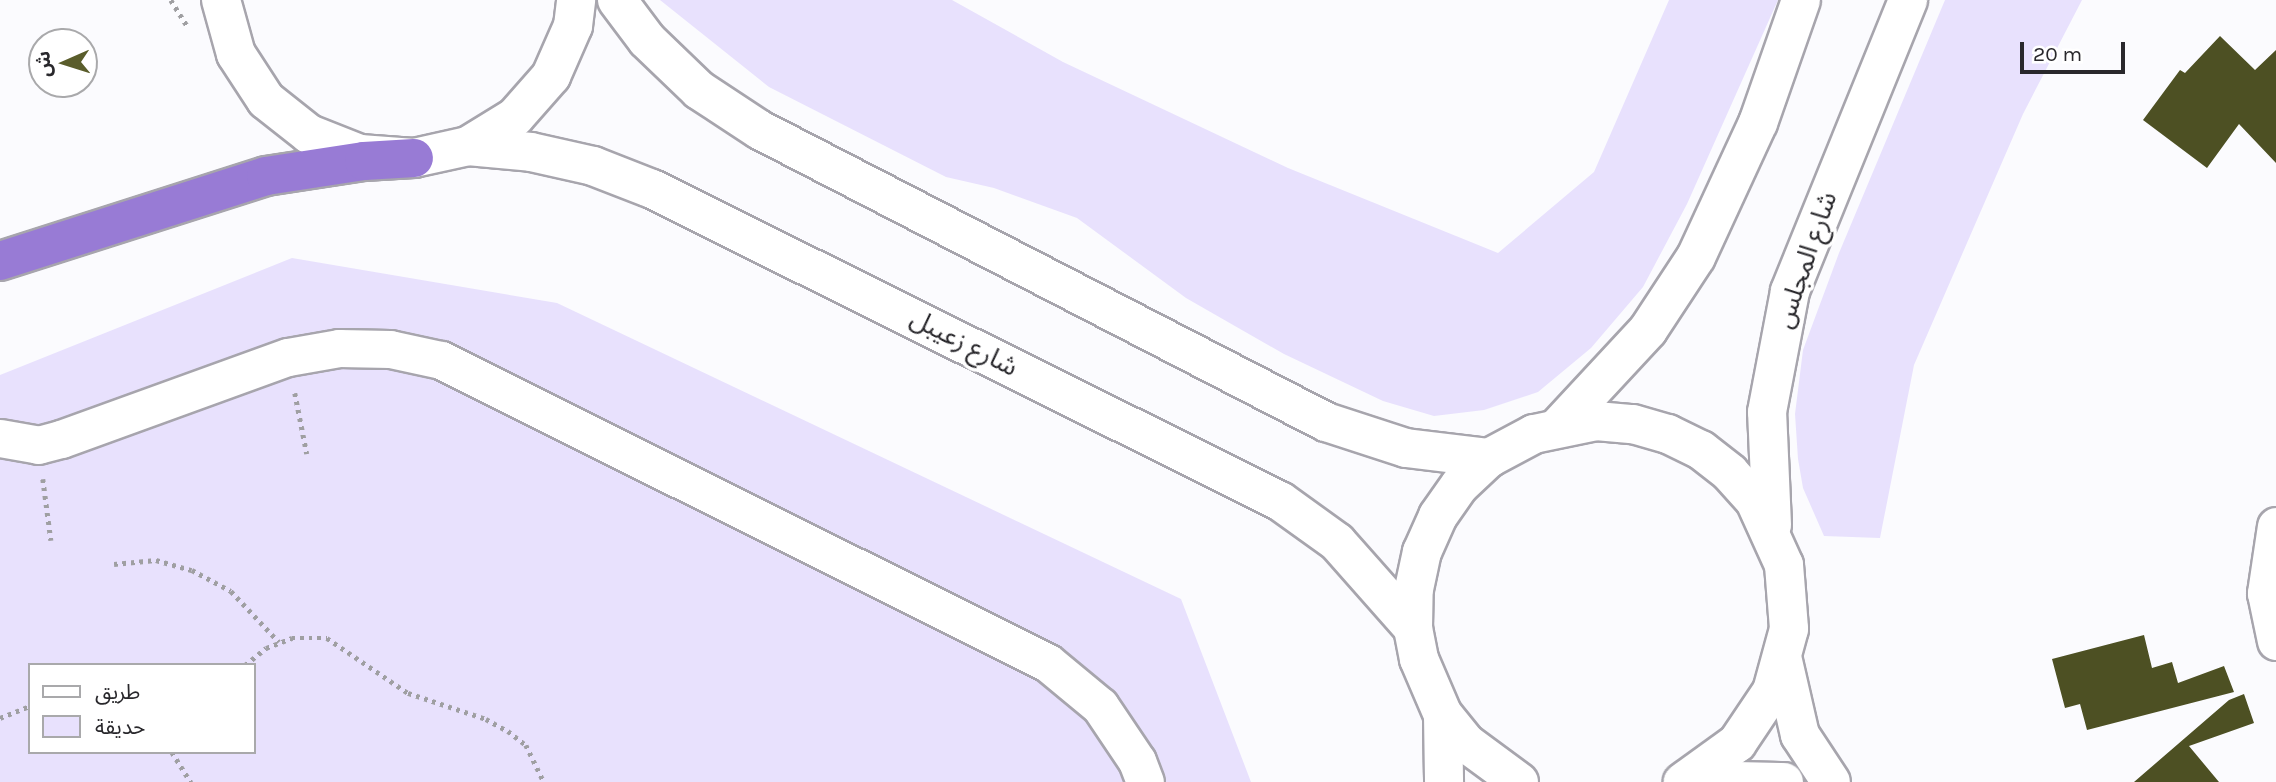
<!DOCTYPE html>
<meta charset="utf-8">
<style>
body{margin:0}
#map{position:relative;width:2276px;height:782px;overflow:hidden;background:#fbfbfe;font-family:Karla,"Noto Sans Arabic",sans-serif}
div>[style]{position:absolute}
.green>*{inset:0;background:#e8e1fd}
.building>*{inset:0;background:#4d5023}
.path>*{height:4.5px;margin-top:-2.25px;transform-origin:0;background:repeating-linear-gradient(90deg,#9f9fa2 0 3.5px,transparent 0 8.5px)}
.roads{filter:drop-shadow(2px 0 #a7a5ad) drop-shadow(-2px 0 #a7a5ad) drop-shadow(0 2px #a7a5ad) drop-shadow(0 -2px #a7a5ad)}
.street>*{height:37px;margin:-18.5px;padding:0 18.5px;transform-origin:18.5px;border-radius:18.5px;background:#fff}
.secondary>*{height:38px;margin:-19px;padding:0 19px;transform-origin:19px;border-radius:19px;background:#fff}
.highway>*{height:38px;margin:-19px;padding:0 19px;transform-origin:19px;border-radius:19px;background:#987bd5}
span{translate:-50% -50%;white-space:nowrap;text-align:center;line-height:1.15;-webkit-text-stroke:7px #fff;paint-order:stroke}
.street-label{font-size:26px;color:#29282c}
.legend{position:absolute;left:28px;top:663px;width:228px;height:91px;box-sizing:border-box;background:#fff;border:2px solid #a9a9ab;margin:0;padding:9px 12px;list-style:none;font-size:21px;color:#29282c}
.legend li{display:flex;align-items:center;gap:14px;height:35px}
.legend b{width:35px;border:2px solid #a9a9ab}
.north{position:absolute;left:28px;top:28px;width:70px;height:70px;box-sizing:border-box;background:#fff;border:2px solid #a9a9ab;border-radius:50%;rotate:267deg;font-size:19px;font-weight:700;line-height:28px;text-align:center;color:#29282c}
.north::after{content:'';display:block;margin:auto;width:24px;height:32px;background:#5a5d2b;clip-path:polygon(50% 0,100% 100%,50% 72%,0 100%)}
.scale{position:absolute;left:2020px;top:42px;width:105px;height:32px;box-sizing:border-box;border:4px solid #29282c;border-top:0;padding-left:9px;font-size:21px;line-height:24px;white-space:nowrap;color:#29282c;-webkit-text-stroke:5px #fff;paint-order:stroke}
</style>
<div id="map">
<div class="green">
<i style="clip-path:polygon(660px 0,952px 0,1063px 62px,1288px 168px,1498px 253px,1594px 172px,1669px 0,1778px 0,1687px 204px,1643px 287px,1591px 348px,1538px 392px,1484px 410px,1434px 416px,1383px 401px,1284px 354px,1186px 298px,1077px 218px,994px 188px,946px 177px,769px 87px)"></i>
<i style="clip-path:polygon(1945px 0,2082px 0,2023px 114px,1914px 365px,1880px 538px,1824px 536px,1803px 488px,1798px 459px,1795px 414px,1803px 350px,1839px 253px)"></i>
<i style="clip-path:polygon(evenodd,292px 258px,557px 303px,1181px 599px,1251px 782px,0 782px,0 375px,292px 258px,30px 665px,254px 665px,254px 752px,30px 752px,30px 665px)"></i>
</div>
<div class="building">
<i style="clip-path:polygon(2220px 36px,2255px 70px,2276px 50px,2276px 163px,2239px 124px,2207px 168px,2143px 120px,2180px 70px,2185px 73px)"></i>
<i style="clip-path:polygon(2144px 635px,2152px 668px,2172px 662px,2178px 683px,2224px 666px,2234px 692px,2087px 730px,2080px 704px,2065px 708px,2052px 659px)"></i>
<i style="clip-path:polygon(2244px 694px,2254px 723px,2189px 746px,2219px 782px,2134px 782px,2229px 700px)"></i>
</div>
<div class="path">
<i style="left:171px;top:0;width:31px;rotate:58deg"></i>
<i style="left:295px;top:393px;width:62px;rotate:78.9deg"></i>
<i style="left:43px;top:479px;width:62px;rotate:82.5deg"></i>
<i style="left:114px;top:564px;width:42px;rotate:-5.4deg"></i>
<i style="left:156px;top:560px;width:37px;rotate:16deg"></i>
<i style="left:192px;top:570px;width:44px;rotate:28.3deg"></i>
<i style="left:231px;top:591px;width:70px;rotate:46.7deg"></i>
<i style="left:245px;top:665px;width:27px;rotate:-39deg"></i>
<i style="left:266px;top:648px;width:28px;rotate:-21deg"></i>
<i style="left:292px;top:638px;width:35px"></i>
<i style="left:327px;top:638px;width:98px;rotate:34.2deg"></i>
<i style="left:408px;top:693px;width:82px;rotate:18.4deg"></i>
<i style="left:486px;top:719px;width:25px;rotate:29deg"></i>
<i style="left:508px;top:731px;width:23px;rotate:38deg"></i>
<i style="left:526px;top:745px;width:41px;rotate:64.1deg"></i>
<i style="left:0;top:718px;width:32px;rotate:-22deg"></i>
<i style="left:172px;top:752px;width:36px;rotate:58deg"></i>
</div>
<div class="roads">
<div class="street">
<i style="left:0;top:438px;width:39px;rotate:10deg"></i>
<i style="left:38px;top:445px;width:24px;rotate:-15deg"></i>
<i style="left:61px;top:439px;width:241px;rotate:-19.9deg"></i>
<i style="left:288px;top:357px;width:52px;rotate:-10deg"></i>
<i style="left:339px;top:348px;width:51px;rotate:1.1deg"></i>
<i style="left:390px;top:349px;width:52px;rotate:12.2deg"></i>
<i style="left:441px;top:360px;width:678px;rotate:26.53deg"></i>
<i style="left:1048px;top:663px;width:67px;rotate:39.6deg"></i>
<i style="left:1100px;top:706px;width:66px;rotate:56.1deg"></i>
<i style="left:1137px;top:761px;width:22px;rotate:69deg"></i>
<i style="left:2276px;top:526px;width:68px;rotate:98.5deg"></i>
<i style="left:2266px;top:593px;width:49px;rotate:78.2deg"></i>
</div>
<div class="secondary">
<i style="left:221px;top:0;width:56px;rotate:74.5deg"></i>
<i style="left:236px;top:54px;width:55px;rotate:56.9deg"></i>
<i style="left:266px;top:100px;width:55px;rotate:38.3deg"></i>
<i style="left:309px;top:134px;width:55px;rotate:21.4deg"></i>
<i style="left:360px;top:154px;width:54px;rotate:4.2deg"></i>
<i style="left:414px;top:158px;width:55px;rotate:-12.5deg"></i>
<i style="left:468px;top:146px;width:55px;rotate:-31.7deg"></i>
<i style="left:515px;top:117px;width:55px;rotate:-48.7deg"></i>
<i style="left:551px;top:76px;width:55px;rotate:-66.3deg"></i>
<i style="left:573px;top:26px;width:26px;rotate:-83deg"></i>
<i style="left:617px;top:0;width:50px;rotate:53.1deg"></i>
<i style="left:647px;top:40px;width:72px;rotate:43.9deg"></i>
<i style="left:699px;top:90px;width:73px;rotate:33.3deg"></i>
<i style="left:760px;top:130px;width:637px;rotate:27.29deg"></i>
<i style="left:1326px;top:422px;width:84px;rotate:18deg"></i>
<i style="left:1406px;top:448px;width:84px;rotate:6.9deg"></i>
<i style="left:468px;top:146px;width:63px;rotate:5.4deg"></i>
<i style="left:531px;top:152px;width:64px;rotate:12.7deg"></i>
<i style="left:593px;top:166px;width:63px;rotate:21.3deg"></i>
<i style="left:652px;top:189px;width:701px;rotate:26.42deg"></i>
<i style="left:1280px;top:501px;width:70px;rotate:35.7deg"></i>
<i style="left:1337px;top:542px;width:115px;rotate:48.5deg"></i>
<i style="left:1558px;top:427px;width:132px;rotate:-47.1deg"></i>
<i style="left:1648px;top:330px;width:87px;rotate:-56.7deg"></i>
<i style="left:1696px;top:257px;width:148px;rotate:-65.2deg"></i>
<i style="left:1758px;top:123px;width:130px;rotate:-70.7deg"></i>
<i style="left:1772px;top:525px;width:113px;rotate:-92.5deg"></i>
<i style="left:1767px;top:412px;width:123px;rotate:-79.2deg"></i>
<i style="left:1790px;top:291px;width:314px;rotate:-67.9deg"></i>
<i style="left:1783px;top:661px;width:76px;rotate:77.1deg"></i>
<i style="left:1800px;top:735px;width:56px;rotate:56.6deg"></i>
<i style="left:1443px;top:715px;width:67px;rotate:89.1deg"></i>
<i style="left:1687px;top:780px;width:97px;rotate:1.2deg"></i>
<i style="left:1519px;top:782px;width:66px;rotate:-143.7deg"></i>
<i style="left:1466px;top:743px;width:36px;rotate:-129deg"></i>
<i style="left:1443px;top:715px;width:61px;rotate:-113.2deg"></i>
<i style="left:1419px;top:659px;width:32px;rotate:-101deg"></i>
<i style="left:1413px;top:628px;width:39px;rotate:-89deg"></i>
<i style="left:1414px;top:589px;width:38px;rotate:-78deg"></i>
<i style="left:1422px;top:552px;width:39px;rotate:-66deg"></i>
<i style="left:1438px;top:516px;width:38px;rotate:-55deg"></i>
<i style="left:1460px;top:485px;width:40px;rotate:-43deg"></i>
<i style="left:1489px;top:458px;width:51px;rotate:-28.1deg"></i>
<i style="left:1534px;top:434px;width:63px;rotate:-11.8deg"></i>
<i style="left:1596px;top:421px;width:37px;rotate:5deg"></i>
<i style="left:1633px;top:424px;width:36px;rotate:16deg"></i>
<i style="left:1668px;top:434px;width:37px;rotate:26deg"></i>
<i style="left:1701px;top:450px;width:37px;rotate:38deg"></i>
<i style="left:1730px;top:473px;width:38px;rotate:48deg"></i>
<i style="left:1755px;top:501px;width:70px;rotate:65.6deg"></i>
<i style="left:1784px;top:565px;width:64px;rotate:85.5deg"></i>
<i style="left:1789px;top:629px;width:64px;rotate:105.3deg"></i>
<i style="left:1772px;top:691px;width:63px;rotate:123.9deg"></i>
<i style="left:1737px;top:743px;width:67px;rotate:144.2deg"></i>
</div>
<div class="highway">
<i style="left:0;top:261px;width:279px;rotate:-17.7deg"></i>
<i style="left:266px;top:176px;width:99px;rotate:-8.7deg"></i>
<i style="left:364px;top:161px;width:50px;rotate:-3.4deg"></i>
</div>
</div>
<div class="street-label">
<span style="left:1806px;top:260px;rotate:-71deg">شارع المجلس</span>
<span style="left:964px;top:343px;rotate:27deg">شارع زعيبل</span>
</div>
<ul class="legend">
<li><b style="height:9px;background:#fff"></b>طريق</li>
<li><b style="height:19px;background:#e8e1fd"></b>حديقة</li>
</ul>
<div class="north">ش</div>
<div class="scale">20 m</div>
</div>
